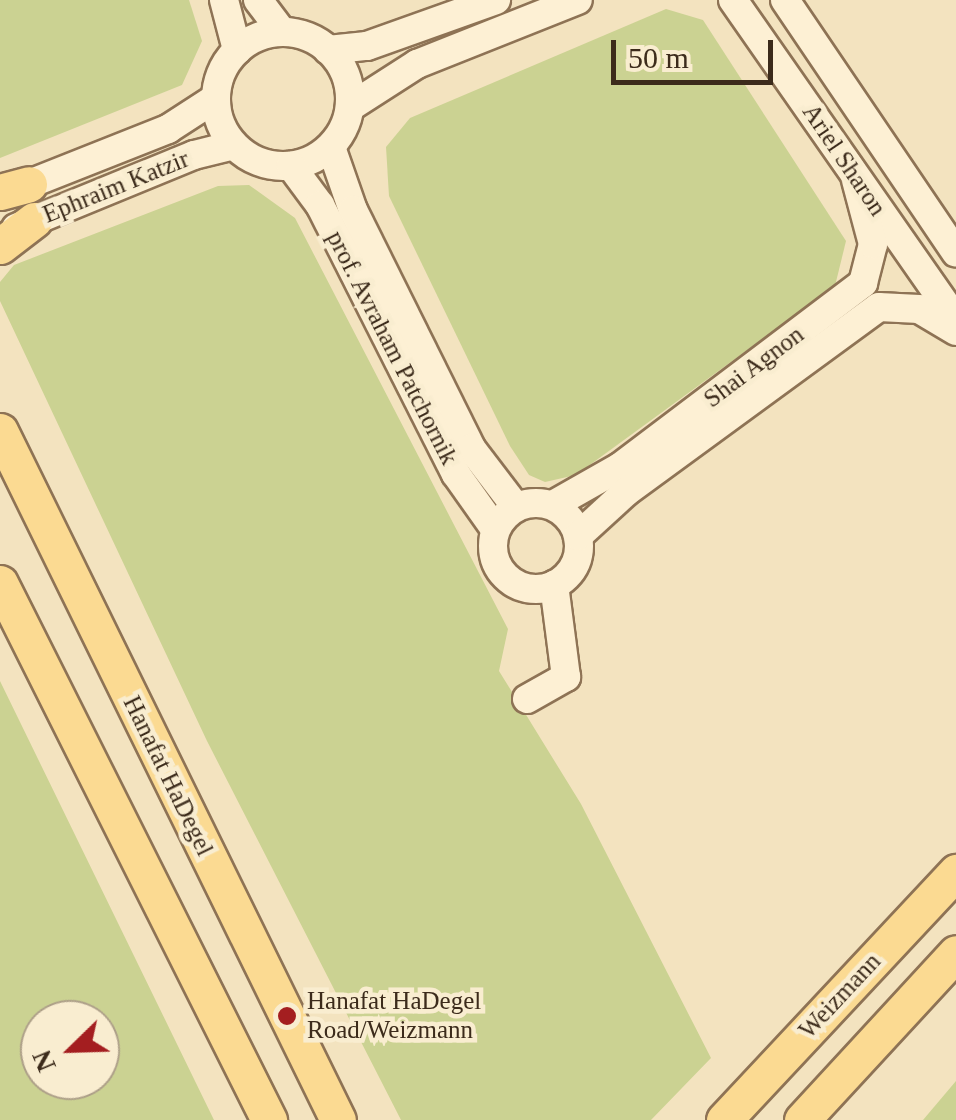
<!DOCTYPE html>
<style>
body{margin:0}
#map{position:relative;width:956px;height:1120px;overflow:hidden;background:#f3e3bf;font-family:"Times New Roman",serif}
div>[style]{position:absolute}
.green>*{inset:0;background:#cbd292}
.roads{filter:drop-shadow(2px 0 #8e7355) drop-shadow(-2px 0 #8e7355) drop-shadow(0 2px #8e7355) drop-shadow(0 -2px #8e7355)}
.minor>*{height:28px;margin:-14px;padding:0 14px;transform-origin:14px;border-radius:14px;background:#fdf0d4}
.minor>.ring{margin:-14px;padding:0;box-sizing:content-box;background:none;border:28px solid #fdf0d4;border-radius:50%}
.major>*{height:35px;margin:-17.5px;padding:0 17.5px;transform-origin:17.5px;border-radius:17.5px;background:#fbda92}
.dots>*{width:28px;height:28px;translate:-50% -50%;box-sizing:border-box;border:5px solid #f9edd0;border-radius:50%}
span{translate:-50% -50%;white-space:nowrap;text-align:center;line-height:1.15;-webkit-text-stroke:9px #f9edd0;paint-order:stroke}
.street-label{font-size:25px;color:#3c2b1b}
.poi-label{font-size:25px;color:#3c2b1b}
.left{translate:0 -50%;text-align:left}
.north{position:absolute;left:20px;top:1000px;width:100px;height:100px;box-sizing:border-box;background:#f9edd0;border:2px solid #ad9f88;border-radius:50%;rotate:247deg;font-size:28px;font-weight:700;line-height:40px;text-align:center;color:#3c2b1b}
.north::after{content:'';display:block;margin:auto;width:35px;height:45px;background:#a41e20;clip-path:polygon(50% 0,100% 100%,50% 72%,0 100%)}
.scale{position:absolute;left:611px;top:40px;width:162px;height:45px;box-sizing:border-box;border:5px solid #3c2b1b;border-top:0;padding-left:12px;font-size:30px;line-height:35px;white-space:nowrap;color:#3c2b1b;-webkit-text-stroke:8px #f9edd0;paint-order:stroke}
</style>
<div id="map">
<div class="green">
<i style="clip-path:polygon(0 0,189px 0,202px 41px,182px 85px,0 158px)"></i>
<i style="clip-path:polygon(666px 9px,703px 20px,846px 241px,835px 286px,576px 475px,545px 482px,529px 475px,510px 446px,389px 196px,386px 147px,410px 118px)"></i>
<i style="clip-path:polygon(249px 185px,295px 218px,508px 629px,499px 671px,581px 804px,711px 1058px,651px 1120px,401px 1120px,207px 741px,0 301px,0 282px,14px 265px,218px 186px)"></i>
<i style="clip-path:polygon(evenodd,0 681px,214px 1120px,0 1120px,0 681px,40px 1020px,100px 1020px,100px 1080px,40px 1080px,40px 1020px)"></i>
<i style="clip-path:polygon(956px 1081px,956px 1120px,923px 1120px)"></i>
</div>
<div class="roads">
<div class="minor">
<i style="left:224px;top:0;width:52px;rotate:75.4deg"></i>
<i style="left:258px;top:0;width:40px;rotate:53deg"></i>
<i style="left:733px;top:0;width:390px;rotate:55.1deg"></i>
<i style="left:785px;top:0;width:305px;rotate:55.9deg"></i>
<i class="ring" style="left:216px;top:32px;width:106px;height:106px"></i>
<i style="left:328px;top:50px;width:39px;rotate:-6deg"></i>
<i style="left:367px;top:46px;width:137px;rotate:-19.6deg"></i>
<i style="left:350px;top:107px;width:80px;rotate:-32.7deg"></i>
<i style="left:417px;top:64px;width:173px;rotate:-21.7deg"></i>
<i style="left:331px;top:147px;width:67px;rotate:70.8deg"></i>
<i style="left:353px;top:210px;width:266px;rotate:63.6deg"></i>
<i style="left:471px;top:448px;width:74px;rotate:52.7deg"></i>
<i style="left:291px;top:166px;width:49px;rotate:53.4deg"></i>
<i style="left:320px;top:205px;width:301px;rotate:63.2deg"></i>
<i style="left:456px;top:474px;width:67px;rotate:54.7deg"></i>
<i style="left:14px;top:190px;width:166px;rotate:-21.6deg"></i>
<i style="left:168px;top:129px;width:57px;rotate:-32.9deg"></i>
<i style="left:16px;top:228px;width:192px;rotate:-22.3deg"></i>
<i style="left:194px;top:155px;width:41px;rotate:-14deg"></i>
<i class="ring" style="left:493px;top:503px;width:58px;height:58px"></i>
<i style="left:553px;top:505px;width:77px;rotate:-29.6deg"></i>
<i style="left:620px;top:467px;width:305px;rotate:-37.1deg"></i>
<i style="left:863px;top:283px;width:40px;rotate:-75.6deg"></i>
<i style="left:873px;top:244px;width:66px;rotate:-104.9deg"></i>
<i style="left:578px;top:536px;width:65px;rotate:-42.5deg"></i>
<i style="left:626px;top:492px;width:313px;rotate:-36.2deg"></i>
<i style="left:879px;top:307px;width:40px;rotate:2.9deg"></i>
<i style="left:919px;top:309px;width:43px;rotate:30.7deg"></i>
<i style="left:527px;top:699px;width:45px;rotate:-29.4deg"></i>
<i style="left:566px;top:677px;width:93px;rotate:-97.4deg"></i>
</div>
<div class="major">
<i style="left:0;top:192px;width:30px;rotate:-15deg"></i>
<i style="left:0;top:246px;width:43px;rotate:-37.4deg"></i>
<i style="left:0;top:431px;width:767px;rotate:63.87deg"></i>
<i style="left:0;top:583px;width:601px;rotate:63.39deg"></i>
<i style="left:724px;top:1120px;width:340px;rotate:-46.9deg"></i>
<i style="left:802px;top:1120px;width:227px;rotate:-47.3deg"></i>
</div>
</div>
<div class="dots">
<i style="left:287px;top:1016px;background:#a41e20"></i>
</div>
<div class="street-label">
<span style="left:844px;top:160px;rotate:56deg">Ariel Sharon</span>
<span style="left:116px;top:187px;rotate:-22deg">Ephraim Katzir</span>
<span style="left:392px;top:348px;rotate:63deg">prof. Avraham Patchornik</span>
<span style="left:754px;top:367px;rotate:-37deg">Shai Agnon</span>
<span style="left:168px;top:776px;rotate:64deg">Hanafat HaDegel</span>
<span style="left:840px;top:996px;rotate:-47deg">Weizmann</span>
</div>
<div class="poi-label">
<span class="left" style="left:307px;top:1016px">Hanafat HaDegel<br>Road/Weizmann</span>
</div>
<div class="north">N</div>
<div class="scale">50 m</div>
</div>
